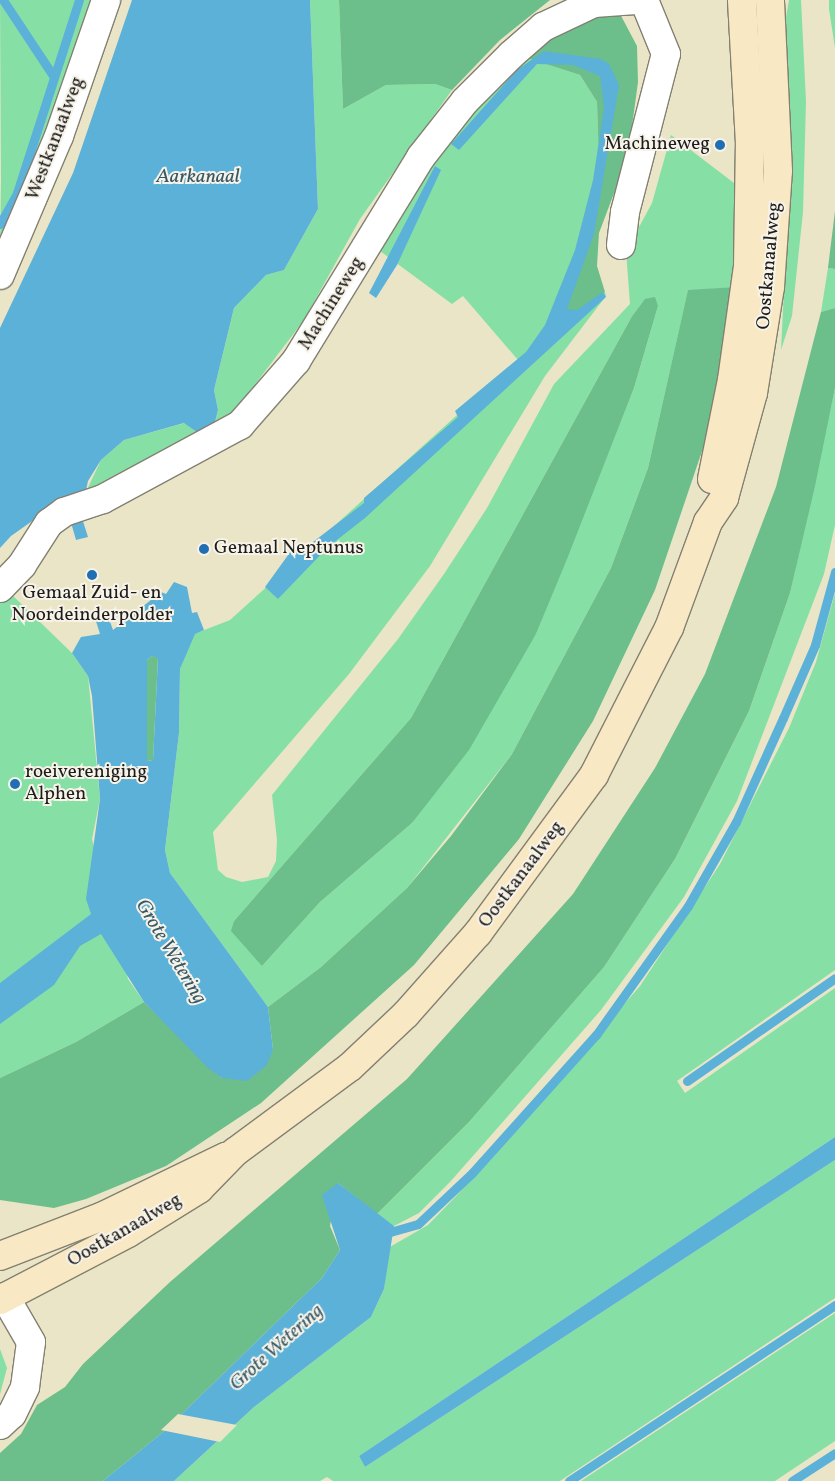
<!DOCTYPE html>
<style>
body{margin:0}
#map{position:relative;width:835px;height:1481px;overflow:hidden;background:#eae5c7;font-family:Vollkorn,serif}
div>[style]{position:absolute}
.green>*{inset:0;background:#86e0a5}
.forest>*{inset:0;background:#6cbe8a}
.water>*{inset:0;background:#5cb1d8}
.pier>*{inset:0;background:#eae5c7}
.stream>*{height:9px;margin:-4.5px;padding:0 4.5px;transform-origin:4.5px;border-radius:4.5px;background:#5cb1d8}
.roads{filter:drop-shadow(1px 0 #838072) drop-shadow(-1px 0 #838072) drop-shadow(0 1px #838072) drop-shadow(0 -1px #838072)}
.minor>*{height:28px;margin:-14px;padding:0 14px;transform-origin:14px;border-radius:14px;background:#fff}
.secondary>*{height:28px;margin:-14px;padding:0 14px;transform-origin:14px;border-radius:14px;background:#f8e8c3}
.dots>*{width:14px;height:14px;translate:-50% -50%;box-sizing:border-box;border:2px solid #f7f3e8;border-radius:50%}
span{translate:-50% -50%;white-space:nowrap;text-align:center;line-height:1.15;-webkit-text-stroke:4px #f7f3e8;paint-order:stroke}
.street-label{font-size:19px;color:#1c1c1c}
.poi-label{font-size:19px;color:#1c1c1c}
.right{translate:-100% -50%;text-align:right}
.left{translate:0 -50%;text-align:left}
.water-label{font-size:20px;color:#365867;font-style:italic}
</style>
<div id="map">
<div class="green">
<i style="clip-path:polygon(0 0,97px 0,0 244px,1px 181px)"></i>
<i style="clip-path:polygon(310px 0,339px 0,343px 109px,386px 85px,435px 84px,452px 90px,360px 219px,304px 320px,237px 408px,213px 430px,218px 410px,214px 390px,234px 308px,266px 275px,284px 270px,318px 209px)"></i>
<i style="clip-path:polygon(789px 0,801px 0,806px 101px,803px 212px,792px 316px,781px 350px,786px 250px,782px 41px)"></i>
<i style="clip-path:polygon(829px 0,835px 0,835px 48px,829px 9px)"></i>
<i style="clip-path:polygon(evenodd,524px 57px,580px 75px,597px 102px,599px 164px,559px 323px,605px 292px,606px 296px,545px 376px,430px 566px,349px 674px,213px 832px,218px 870px,226px 877px,242px 882px,268px 877px,276px 861px,277px 840px,272px 795px,398px 639px,444px 574px,487px 508px,554px 384px,630px 304px,626px 251px,652px 203px,671px 135px,734px 183px,735px 287px,688px 291px,648px 468px,611px 568px,512px 754px,407px 888px,321px 967px,268px 1007px,170px 873px,165px 850px,179px 733px,180px 669px,194px 634px,230px 620px,518px 360px,463px 296px,452px 304px,380px 251px,451px 136px,524px 57px,658px 306px,634px 388px,536px 634px,412px 823px,320px 902px,262px 966px,234px 921px,411px 718px,631px 318px,658px 306px)"></i>
<i style="clip-path:polygon(828px 268px,835px 269px,835px 308px,821px 312px)"></i>
<i style="clip-path:polygon(835px 388px,835px 525px,824px 574px,737px 801px,684px 897px,601px 1010px,450px 1182px,419px 1213px,394px 1226px,377px 1214px,469px 1122px,604px 967px,675px 859px,749px 711px,790px 593px)"></i>
<i style="clip-path:polygon(185px 423px,201px 435px,85px 494px,101px 460px,124px 440px)"></i>
<i style="clip-path:polygon(10px 593px,72px 653px,88px 676px,100px 799px,92px 839px,128px 979px,144px 1002px,76px 1042px,0 1078px,0 603px)"></i>
<i style="clip-path:polygon(835px 593px,835px 970px,677px 1081px,685px 1093px,835px 988px,835px 1137px,359px 1456px,365px 1467px,835px 1160px,835px 1298px,560px 1481px,333px 1481px,327px 1477px,320px 1481px,174px 1481px,254px 1407px,371px 1317px,384px 1289px,388px 1248px,428px 1225px,459px 1193px,640px 986px,720px 864px,789px 728px,816px 662px)"></i>
<i style="clip-path:polygon(835px 1313px,835px 1441px,775px 1481px,581px 1481px)"></i>
<i style="clip-path:polygon(0 1349px,7px 1368px,0 1394px)"></i>
</div>
<div class="forest">
<i style="clip-path:polygon(339px 0,550px 0,500px 40px,452px 90px,435px 84px,386px 85px,343px 109px)"></i>
<i style="clip-path:polygon(619px 12px,637px 46px,638px 82px,628px 156px,599px 233px,597px 266px,605px 292px,558px 324px,599px 164px,597px 102px,580px 75px,524px 57px,583px 17px)"></i>
<i style="clip-path:polygon(835px 211px,835px 269px,828px 268px)"></i>
<i style="clip-path:polygon(735px 287px,720px 398px,655px 590px,593px 721px,519px 839px,414px 965px,261px 1103px,166px 1166px,86px 1199px,54px 1208px,0 1200px,0 1078px,76px 1042px,144px 1002px,222px 1078px,273px 1049px,268px 1007px,321px 967px,407px 888px,451px 836px,512px 754px,611px 568px,648px 468px,688px 290px)"></i>
<i style="clip-path:polygon(655px 297px,658px 306px,634px 388px,567px 559px,536px 634px,469px 750px,412px 823px,320px 902px,262px 966px,231px 931px,234px 921px,411px 718px,631px 318px,645px 299px)"></i>
<i style="clip-path:polygon(835px 308px,835px 388px,815px 486px,790px 593px,749px 711px,675px 859px,604px 967px,469px 1122px,377px 1214px,338px 1183px,330px 1226px,340px 1250px,322px 1278px,163px 1432px,103px 1481px,0 1481px,0 1453px,21px 1434px,37px 1405px,65px 1387px,83px 1364px,170px 1282px,407px 1079px,573px 894px,655px 768px,705px 674px,776px 487px,821px 312px)"></i>
<i style="clip-path:polygon(152px 656px,158px 657px,153px 760px,147px 761px,147px 660px)"></i>
</div>
<div class="water">
<i style="clip-path:polygon(132px 0,310px 0,318px 209px,284px 270px,266px 275px,234px 308px,214px 390px,218px 410px,213px 430px,201px 435px,184px 423px,124px 440px,101px 460px,88px 481px,81px 515px,88px 537px,76px 540px,70px 519px,52px 507px,11px 536px,11px 563px,0 574px,0 328px,73px 173px)"></i>
<i style="clip-path:polygon(544px 51px,601px 59px,609px 64px,619px 85px,594px 234px,567px 309px,577px 310px,603px 292px,606px 297px,365px 518px,328px 547px,278px 599px,265px 587px,291px 551px,309px 545px,364px 503px,364px 498px,458px 417px,455px 411px,526px 352px,545px 325px,575px 250px,593px 180px,604px 108px,600px 76px,573px 65px,537px 64px,459px 150px,451px 144px,517px 70px)"></i>
<i style="clip-path:polygon(435px 166px,441px 170px,397px 265px,376px 298px,369px 293px)"></i>
<i style="clip-path:polygon(evenodd,174px 582px,187px 587px,192px 613px,197px 612px,204px 630px,195px 634px,180px 669px,179px 733px,165px 850px,170px 873px,268px 1007px,273px 1049px,267px 1065px,247px 1081px,222px 1078px,208px 1068px,144px 1002px,101px 934px,80px 946px,54px 985px,0 1024px,0 983px,91px 914px,86px 899px,100px 799px,92px 696px,88px 676px,72px 653px,81px 637px,100px 634px,95px 618px,108px 616px,113px 630px,161px 592px,166px 594px,174px 582px,152px 656px,158px 658px,153px 760px,147px 761px,147px 660px,152px 656px)"></i>
<i style="clip-path:polygon(835px 1137px,835px 1160px,365px 1467px,359px 1456px)"></i>
<i style="clip-path:polygon(338px 1183px,394px 1226px,384px 1289px,371px 1317px,254px 1407px,174px 1481px,103px 1481px,163px 1432px,322px 1278px,340px 1250px,322px 1195px)"></i>
</div>
<div class="pier">
<i style="clip-path:polygon(11px 536px,11px 563px,0 574px,0 548px)"></i>
<i style="clip-path:polygon(178px 1414px,237px 1425px,220px 1442px,161px 1430px)"></i>
</div>
<div class="stream">
<i style="left:3px;top:0;width:92px;rotate:56.5deg"></i>
<i style="left:0;top:224px;width:35px;rotate:-61deg"></i>
<i style="left:17px;top:193px;width:203px;rotate:-72.2deg"></i>
<i style="left:687px;top:1081px;width:180px;rotate:-34.8deg"></i>
<i style="left:383px;top:1234px;width:36px;rotate:-16deg"></i>
<i style="left:418px;top:1224px;width:74px;rotate:-43.4deg"></i>
<i style="left:472px;top:1173px;width:186px;rotate:-48.1deg"></i>
<i style="left:596px;top:1035px;width:158px;rotate:-54.5deg"></i>
<i style="left:688px;top:906px;width:97px;rotate:-60.3deg"></i>
<i style="left:736px;top:822px;width:114px;rotate:-65.7deg"></i>
<i style="left:783px;top:718px;width:80px;rotate:-66.3deg"></i>
<i style="left:815px;top:645px;width:76px;rotate:-74.7deg"></i>
<i style="left:569px;top:1481px;width:319px;rotate:-33.5deg"></i>
<i style="left:792px;top:1481px;width:51px;rotate:-33.1deg"></i>
</div>
<div class="roads">
<div class="minor">
<i style="left:621px;top:245px;width:33px;rotate:-83deg"></i>
<i style="left:625px;top:212px;width:163px;rotate:-75.5deg"></i>
<i style="left:666px;top:54px;width:58px;rotate:-112.2deg"></i>
<i style="left:0;top:275px;width:151px;rotate:-67deg"></i>
<i style="left:59px;top:136px;width:144px;rotate:-70.9deg"></i>
<i style="left:0;top:588px;width:32px;rotate:-46deg"></i>
<i style="left:22px;top:565px;width:50px;rotate:-57.3deg"></i>
<i style="left:49px;top:523px;width:19px;rotate:-36deg"></i>
<i style="left:64px;top:512px;width:41px;rotate:-18.4deg"></i>
<i style="left:103px;top:499px;width:156px;rotate:-28.4deg"></i>
<i style="left:240px;top:425px;width:85px;rotate:-48.8deg"></i>
<i style="left:296px;top:361px;width:239px;rotate:-58.5deg"></i>
<i style="left:421px;top:157px;width:71px;rotate:-51.8deg"></i>
<i style="left:465px;top:101px;width:65px;rotate:-45deg"></i>
<i style="left:511px;top:55px;width:43px;rotate:-41.2deg"></i>
<i style="left:543px;top:27px;width:56px;rotate:-25.2deg"></i>
<i style="left:594px;top:3px;width:42px;rotate:-4.1deg"></i>
<i style="left:0;top:1425px;width:16px;rotate:-43deg"></i>
<i style="left:12px;top:1414px;width:30px;rotate:-64deg"></i>
<i style="left:25px;top:1387px;width:45px;rotate:-82.4deg"></i>
<i style="left:31px;top:1342px;width:52px;rotate:-120deg"></i>
</div>
<div class="secondary">
<i style="left:712px;top:479px;width:101px;rotate:-78.6deg"></i>
<i style="left:732px;top:380px;width:115px;rotate:-82deg"></i>
<i style="left:748px;top:266px;width:122px;rotate:-89.1deg"></i>
<i style="left:750px;top:144px;width:144px;rotate:-93.2deg"></i>
<i style="left:0;top:1256px;width:110px;rotate:-21.2deg"></i>
<i style="left:103px;top:1216px;width:136px;rotate:-25.8deg"></i>
<i style="left:0;top:1300px;width:144px;rotate:-27.6deg"></i>
<i style="left:128px;top:1233px;width:84px;rotate:-31.8deg"></i>
<i style="left:199px;top:1189px;width:52px;rotate:-45.8deg"></i>
<i style="left:235px;top:1152px;width:143px;rotate:-36.5deg"></i>
<i style="left:350px;top:1067px;width:77px;rotate:-43.4deg"></i>
<i style="left:406px;top:1014px;width:108px;rotate:-48.4deg"></i>
<i style="left:478px;top:933px;width:196px;rotate:-53.7deg"></i>
<i style="left:594px;top:775px;width:165px;rotate:-63deg"></i>
<i style="left:669px;top:628px;width:113px;rotate:-69.8deg"></i>
<i style="left:708px;top:522px;width:29px;rotate:-56deg"></i>
<i style="left:724px;top:498px;width:109px;rotate:-74.6deg"></i>
<i style="left:753px;top:393px;width:107px;rotate:-80.9deg"></i>
<i style="left:770px;top:287px;width:116px;rotate:-86.1deg"></i>
<i style="left:778px;top:171px;width:171px;rotate:-92.7deg"></i>
</div>
</div>
<div class="dots">
<i style="left:720px;top:145px;background:#1f6fb2"></i>
<i style="left:204px;top:549px;background:#1f6fb2"></i>
<i style="left:92px;top:575px;background:#1f6fb2"></i>
<i style="left:15px;top:784px;background:#1f6fb2"></i>
</div>
<div class="street-label">
<span style="left:56px;top:139px;rotate:-69deg">Westkanaalweg</span>
<span style="left:770px;top:266px;rotate:-85deg">Oostkanaalweg</span>
<span style="left:332px;top:304px;rotate:-58deg">Machineweg</span>
<span style="left:522px;top:875px;rotate:-53deg">Oostkanaalweg</span>
<span style="left:125px;top:1231px;rotate:-30deg">Oostkanaalweg</span>
</div>
<div class="poi-label">
<span class="right" style="left:710px;top:145px">Machineweg</span>
<span class="left" style="left:214px;top:549px">Gemaal Neptunus</span>
<span style="left:92px;top:605px">Gemaal Zuid- en<br>Noordeinderpolder</span>
<span class="left" style="left:25px;top:784px">roeivereniging<br>Alphen</span>
</div>
<div class="water-label">
<span style="left:198px;top:177px">Aarkanaal</span>
<span style="left:170px;top:952px;rotate:59deg">Grote Wetering</span>
<span style="left:277px;top:1348px;rotate:-42deg">Grote Wetering</span>
</div>
</div>
